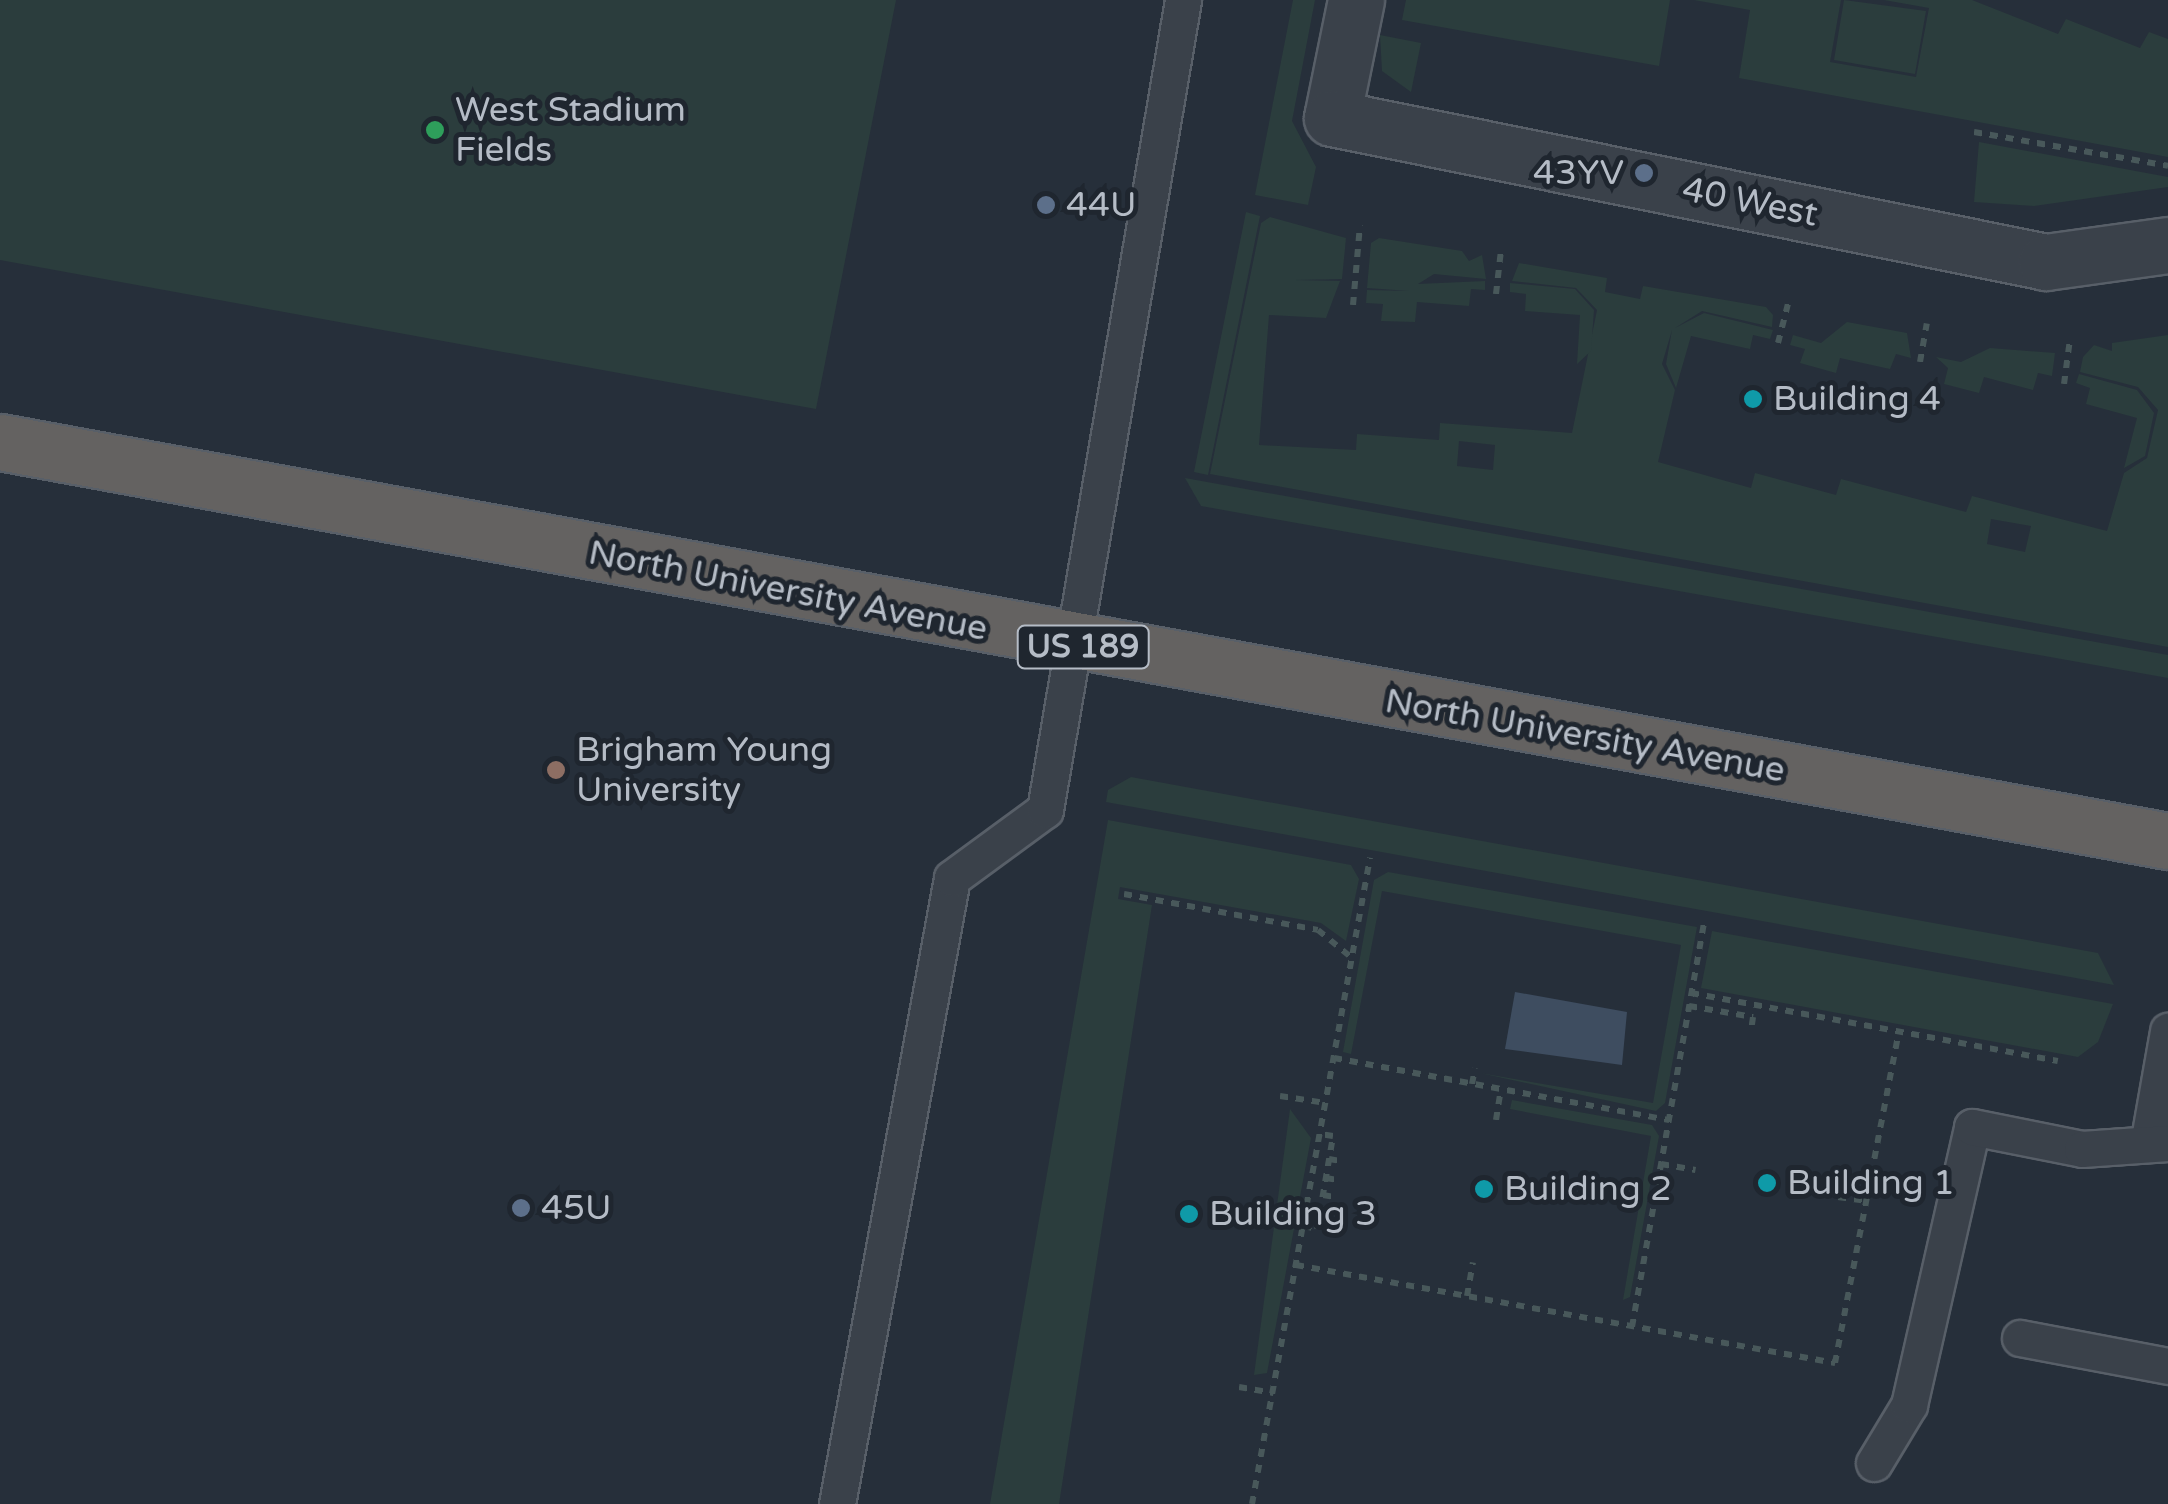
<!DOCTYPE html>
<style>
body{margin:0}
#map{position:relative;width:2168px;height:1504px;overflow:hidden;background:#262f3a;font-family:"Varela Round",sans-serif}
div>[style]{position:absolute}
.green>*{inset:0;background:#2b3d3d}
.water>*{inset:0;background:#3e4d60}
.path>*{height:6px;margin-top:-3px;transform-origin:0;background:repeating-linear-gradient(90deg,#48585a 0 8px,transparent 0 16px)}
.roads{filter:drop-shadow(2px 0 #585f68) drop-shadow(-2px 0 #585f68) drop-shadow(0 2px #585f68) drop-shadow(0 -2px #585f68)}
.service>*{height:35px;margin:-17.5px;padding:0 17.5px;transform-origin:17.5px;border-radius:17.5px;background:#3a414a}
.minor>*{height:55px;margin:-27.5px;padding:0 27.5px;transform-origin:27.5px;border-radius:27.5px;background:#3a414a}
.trunk>*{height:55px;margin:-27.5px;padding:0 27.5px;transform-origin:27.5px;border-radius:27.5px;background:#646261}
.dots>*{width:28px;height:28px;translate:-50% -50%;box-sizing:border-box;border:5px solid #1f262f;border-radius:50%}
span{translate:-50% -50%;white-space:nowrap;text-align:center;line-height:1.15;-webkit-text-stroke:10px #1f262f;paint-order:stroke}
.shield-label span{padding:2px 8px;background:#1f262f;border:2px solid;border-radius:8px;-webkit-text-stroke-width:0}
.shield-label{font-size:32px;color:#b5bcc6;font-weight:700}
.poi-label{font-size:35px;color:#b5bcc6}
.left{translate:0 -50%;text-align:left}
.right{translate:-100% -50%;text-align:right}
.street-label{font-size:35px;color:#b5bcc6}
</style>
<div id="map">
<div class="green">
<i style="clip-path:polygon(0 0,896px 0,816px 409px,0 260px)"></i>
<i style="clip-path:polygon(1293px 0,1315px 0,1292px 121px,1316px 167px,1308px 205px,1255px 195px)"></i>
<i style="clip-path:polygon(1406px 0,1670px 0,1659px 66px,1402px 20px)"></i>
<i style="clip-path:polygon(1694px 0,1841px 0,1830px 62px,1916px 77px,1929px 8px,1884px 0,1972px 0,2058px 34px,2066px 19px,2140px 48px,2149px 32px,2168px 39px,2168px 157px,1739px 78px,1750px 10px)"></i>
<i style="clip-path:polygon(1844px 0,1926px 11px,1915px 74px,1834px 60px)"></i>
<i style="clip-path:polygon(1380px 35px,1421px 43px,1411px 92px,1382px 71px)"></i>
<i style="clip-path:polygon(1979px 142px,2168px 177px,2168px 187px,2034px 206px,1974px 202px)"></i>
<i style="clip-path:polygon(1246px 212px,1260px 216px,1208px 475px,1194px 472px)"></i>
<i style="clip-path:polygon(evenodd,1270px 217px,1346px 238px,1342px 279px,1294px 280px,1340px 281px,1326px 318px,1269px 315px,1259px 445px,1356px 450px,1357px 434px,1439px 440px,1440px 423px,1572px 433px,1597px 310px,1576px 288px,1512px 281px,1519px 263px,1607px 278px,1605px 292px,1640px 299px,1643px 286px,1766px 307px,1773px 315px,1772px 327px,1702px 311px,1675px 328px,1704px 313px,1773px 330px,1770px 339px,1753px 335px,1750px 349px,1691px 336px,1676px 388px,1666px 364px,1672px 330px,1662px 364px,1675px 390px,1658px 462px,1751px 488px,1755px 473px,1836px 495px,1841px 479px,1966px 512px,1972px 496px,2107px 531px,2124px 473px,2147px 458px,2158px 410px,2138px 387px,2080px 372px,2083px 357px,2094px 345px,2112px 351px,2112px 343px,2168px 335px,2168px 647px,1210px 474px,1261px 223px,1270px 217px,1459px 441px,1495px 445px,1493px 470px,1457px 466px,1459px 441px,1270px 217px,1991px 519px,2031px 526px,2025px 552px,1987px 544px,1991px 519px)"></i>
<i style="clip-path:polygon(1379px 238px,1462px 251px,1469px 261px,1482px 255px,1486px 279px,1434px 274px,1418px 284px,1485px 281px,1485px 290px,1471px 289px,1469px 306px,1417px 302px,1415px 322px,1381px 321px,1383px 304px,1366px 303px,1367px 290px,1409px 291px,1367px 288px,1371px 243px)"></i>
<i style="clip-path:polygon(1510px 283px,1575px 289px,1594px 310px,1591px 351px,1577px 364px,1580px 315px,1525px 311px,1526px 294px,1510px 292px)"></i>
<i style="clip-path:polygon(1847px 322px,1907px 333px,1911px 358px,1896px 354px,1890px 369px,1840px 358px,1836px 373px,1800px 363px,1805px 349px,1790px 345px,1793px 335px,1821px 343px)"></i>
<i style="clip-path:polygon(1990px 348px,2055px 353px,2052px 376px,2038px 373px,2033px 390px,1984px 377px,1979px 393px,1944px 384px,1948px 368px,1936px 357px,1961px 362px)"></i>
<i style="clip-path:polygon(2079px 374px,2137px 390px,2154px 413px,2145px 456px,2124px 468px,2137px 418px,2086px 404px,2090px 388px,2076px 383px)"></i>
<i style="clip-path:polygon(1185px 478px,2168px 655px,2168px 678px,1201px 506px)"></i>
<i style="clip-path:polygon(1131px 777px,2098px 953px,2114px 985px,1106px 802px,1108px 790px)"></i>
<i style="clip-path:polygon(1108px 820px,1351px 865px,1359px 879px,1346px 941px,1321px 923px,1120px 887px,1118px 899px,1152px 905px,1059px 1504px,990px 1504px)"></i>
<i style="clip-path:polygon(1388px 872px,1697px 927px,1665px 1103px,1656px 1111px,1480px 1073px,1653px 1103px,1681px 945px,1382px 891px,1351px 1054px,1343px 1052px,1374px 880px)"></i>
<i style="clip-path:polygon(1712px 931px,2113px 1004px,2098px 1042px,2078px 1057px,1701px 988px)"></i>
<i style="clip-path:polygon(1512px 1100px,1652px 1125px,1659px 1136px,1630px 1297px,1623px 1300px,1651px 1136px,1510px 1109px)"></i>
<i style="clip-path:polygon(1290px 1109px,1311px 1138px,1267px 1373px,1254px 1375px)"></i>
</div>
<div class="water">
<i style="clip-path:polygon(1515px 992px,1627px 1012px,1622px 1065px,1505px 1049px)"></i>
</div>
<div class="path">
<i style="left:1974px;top:132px;width:197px;rotate:9.9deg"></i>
<i style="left:1496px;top:294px;width:44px;rotate:-83.5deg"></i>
<i style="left:1353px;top:305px;width:80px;rotate:-85deg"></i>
<i style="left:1778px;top:343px;width:44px;rotate:-75.7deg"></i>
<i style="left:1920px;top:362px;width:39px;rotate:-80deg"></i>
<i style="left:2064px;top:384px;width:45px;rotate:-82.4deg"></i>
<i style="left:1124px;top:894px;width:197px;rotate:10.5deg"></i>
<i style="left:1318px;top:930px;width:44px;rotate:39.5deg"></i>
<i style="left:1691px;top:993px;width:373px;rotate:10.5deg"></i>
<i style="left:1689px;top:1006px;width:65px;rotate:9.8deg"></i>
<i style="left:1753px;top:1017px;width:14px;rotate:98deg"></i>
<i style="left:1334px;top:1058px;width:341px;rotate:10.5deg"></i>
<i style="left:1472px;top:1084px;width:16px;rotate:-79deg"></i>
<i style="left:1280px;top:1096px;width:47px;rotate:8.7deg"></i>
<i style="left:1496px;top:1120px;width:31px;rotate:-81deg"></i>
<i style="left:1329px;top:1159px;width:11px;rotate:10deg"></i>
<i style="left:1661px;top:1164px;width:35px;rotate:10deg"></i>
<i style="left:1326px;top:1178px;width:11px;rotate:10deg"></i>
<i style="left:1323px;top:1195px;width:11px;rotate:10deg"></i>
<i style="left:1838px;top:1197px;width:28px;rotate:8deg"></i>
<i style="left:1304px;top:1226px;width:13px;rotate:13deg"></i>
<i style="left:1317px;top:1229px;width:94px;rotate:-80.2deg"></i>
<i style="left:1333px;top:1136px;width:13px;rotate:-171deg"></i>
<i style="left:1296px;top:1265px;width:548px;rotate:10.3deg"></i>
<i style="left:1835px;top:1363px;width:338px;rotate:-79.1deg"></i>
<i style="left:1467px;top:1296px;width:34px;rotate:-80deg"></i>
<i style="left:1632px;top:1327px;width:414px;rotate:-79.9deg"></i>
<i style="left:1239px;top:1387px;width:35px;rotate:10deg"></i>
<i style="left:1252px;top:1504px;width:657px;rotate:-79.65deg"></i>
</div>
<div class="roads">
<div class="service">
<i style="left:2149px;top:1139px;width:110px;rotate:-80deg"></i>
<i style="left:2020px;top:1338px;width:151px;rotate:10.7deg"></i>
<i style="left:1874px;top:1463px;width:68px;rotate:-58.9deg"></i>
<i style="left:1909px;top:1405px;width:285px;rotate:-77.2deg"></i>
<i style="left:1972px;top:1127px;width:112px;rotate:11.3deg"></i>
<i style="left:2082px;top:1149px;width:86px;rotate:-4deg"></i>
<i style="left:837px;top:1504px;width:636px;rotate:-79.59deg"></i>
<i style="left:952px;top:878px;width:115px;rotate:-36.2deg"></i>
<i style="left:1045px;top:810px;width:822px;rotate:-80.33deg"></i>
</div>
<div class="minor">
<i style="left:1356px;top:0;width:120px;rotate:101.5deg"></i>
<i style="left:1332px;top:118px;width:728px;rotate:11.4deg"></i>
<i style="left:2046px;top:262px;width:123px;rotate:-7.9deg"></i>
</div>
<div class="trunk">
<i style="left:0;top:442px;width:2204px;rotate:10.43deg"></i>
</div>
</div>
<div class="dots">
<i style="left:435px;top:130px;background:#2e9e5b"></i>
<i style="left:1644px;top:173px;background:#5c6f8a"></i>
<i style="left:1046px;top:205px;background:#5c6f8a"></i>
<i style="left:1753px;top:399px;background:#0f9aa8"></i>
<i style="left:556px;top:770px;background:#8d6e63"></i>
<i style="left:1767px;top:1183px;background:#0f9aa8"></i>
<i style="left:1484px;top:1189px;background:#0f9aa8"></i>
<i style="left:521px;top:1208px;background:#5c6f8a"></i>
<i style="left:1189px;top:1214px;background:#0f9aa8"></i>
</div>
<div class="shield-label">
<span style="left:1083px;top:647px">US 189</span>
</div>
<div class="poi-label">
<span class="left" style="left:455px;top:130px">West Stadium<br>Fields</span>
<span class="right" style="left:1624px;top:173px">43YV</span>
<span class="left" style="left:1066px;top:205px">44U</span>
<span class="left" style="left:1773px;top:399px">Building 4</span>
<span class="left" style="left:576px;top:770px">Brigham Young<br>University</span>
<span class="left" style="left:1787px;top:1183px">Building 1</span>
<span class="left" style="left:1504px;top:1189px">Building 2</span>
<span class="left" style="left:541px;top:1208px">45U</span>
<span class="left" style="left:1209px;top:1214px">Building 3</span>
</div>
<div class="street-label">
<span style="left:1750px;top:202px;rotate:11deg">40 West</span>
<span style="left:788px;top:591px;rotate:11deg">North University Avenue</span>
<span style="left:1585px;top:736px;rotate:10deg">North University Avenue</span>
</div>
</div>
